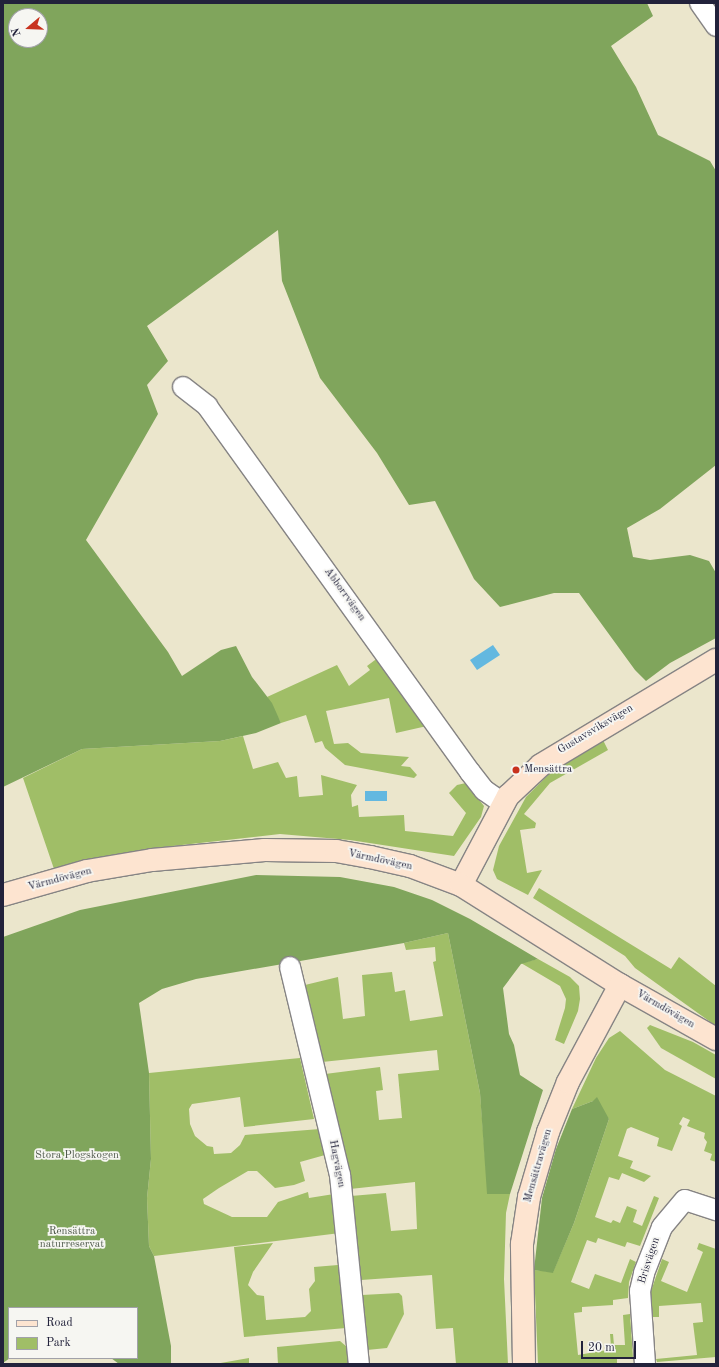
<!DOCTYPE html>
<meta charset="utf-8">
<style>
body{margin:0}
#map{position:relative;width:719px;height:1367px;overflow:hidden;background:#ebe6cc;font-family:"Old Standard TT",serif}
div>[style]{position:absolute}
.green>*{inset:0;background:#a0be67}
.forest>*{inset:0;background:#80a55c}
.water>*{inset:0;background:#63b8e0}
.roads{filter:drop-shadow(1px 0 #868484) drop-shadow(-1px 0 #868484) drop-shadow(0 1px #868484) drop-shadow(0 -1px #868484)}
.street>*{height:20px;margin:-10px;padding:0 10px;transform-origin:10px;border-radius:10px;background:#fff}
.secondary>*{height:22px;margin:-11px;padding:0 11px;transform-origin:11px;border-radius:11px;background:#fde4d0}
.dots>*{width:11px;height:11px;translate:-50% -50%;box-sizing:border-box;border:2px solid #f6f6f2;border-radius:50%}
span{translate:-50% -50%;white-space:nowrap;text-align:center;line-height:1.15;-webkit-text-stroke:3.5px #f6f6f2;paint-order:stroke}
.street-label{font-size:11px;color:#22223b}
.poi-label{font-size:11px;color:#22223b}
.left{translate:0 -50%;text-align:left}
.park-label{font-size:11px;color:#4e594a}
.frame{position:absolute;inset:0;border:4px solid #22223b;pointer-events:none}
.legend{position:absolute;left:8px;top:1307px;width:130px;height:52px;box-sizing:border-box;background:#f6f6f2;border:1px solid #a1a1a9;margin:0;padding:5px 7px;list-style:none;font-size:12px;color:#22223b}
.legend li{display:flex;align-items:center;gap:8px;height:20px}
.legend b{width:20px;border:1px solid #a1a1a9}
.north{position:absolute;left:8px;top:8px;width:40px;height:40px;box-sizing:border-box;background:#f6f6f2;border:1px solid #a1a1a9;border-radius:50%;rotate:251deg;font-size:11px;font-weight:700;line-height:16px;text-align:center;color:#22223b}
.north::after{content:'';display:block;margin:auto;width:14px;height:18px;background:#c8321e;clip-path:polygon(50% 0,100% 100%,50% 72%,0 100%)}
.scale{position:absolute;left:581px;top:1341px;width:55px;height:18px;box-sizing:border-box;border:2px solid #22223b;border-top:0;padding-left:5px;font-size:12px;line-height:14px;white-space:nowrap;color:#22223b;-webkit-text-stroke:3px #f6f6f2;paint-order:stroke}
</style>
<div id="map">
<div class="green">
<i style="clip-path:polygon(379px 657px,427px 726px,396px 733px,389px 698px,326px 711px,334px 744px,348px 743px,361px 753px,409px 757px,401px 766px,410px 767px,417px 775px,414px 778px,345px 765px,325px 748px,322px 741px,315px 743px,306px 715px,281px 723px,267px 697px,337px 665px,349px 686px,370px 670px,367px 666px)"></i>
<i style="clip-path:polygon(243px 736px,253px 769px,278px 762px,286px 778px,297px 776px,299px 797px,323px 795px,321px 775px,357px 785px,351px 795px,352px 807px,358px 805px,359px 817px,404px 815px,405px 831px,453px 836px,466px 813px,449px 793px,457px 785px,466px 783px,484px 806px,481px 817px,454px 856px,350px 840px,280px 834px,164px 847px,54px 869px,23px 778px,82px 749px,220px 741px)"></i>
<i style="clip-path:polygon(603px 740px,608px 750px,550px 783px,524px 814px,536px 823px,535px 828px,520px 830px,527px 873px,542px 870px,528px 895px,497px 879px,493px 870px,499px 846px,526px 797px,552px 771px)"></i>
<i style="clip-path:polygon(539px 888px,671px 969px,679px 957px,716px 986px,716px 1026px,635px 968px,625px 956px,533px 898px)"></i>
<i style="clip-path:polygon(448px 933px,480px 1093px,488px 1194px,510px 1194px,506px 1213px,504px 1279px,508px 1364px,456px 1364px,453px 1328px,436px 1329px,432px 1275px,361px 1280px,351px 1196px,386px 1193px,391px 1231px,417px 1229px,415px 1182px,350px 1189px,325px 1074px,380px 1067px,383px 1090px,376px 1091px,379px 1120px,402px 1118px,398px 1074px,439px 1070px,437px 1050px,322px 1062px,305px 985px,338px 977px,343px 1019px,365px 1016px,362px 975px,392px 972px,395px 992px,405px 990px,410px 1021px,443px 1016px,433px 962px,436px 961px,435px 947px,406px 950px,404px 943px)"></i>
<i style="clip-path:polygon(538px 959px,570px 977px,579px 986px,580px 999px,578px 1011px,564px 1044px,555px 1040px,565px 1008px,566px 999px,560px 986px,521px 963px)"></i>
<i style="clip-path:polygon(650px 1025px,693px 1042px,716px 1055px,716px 1079px,661px 1048px,647px 1028px)"></i>
<i style="clip-path:polygon(620px 1031px,665px 1070px,716px 1096px,716px 1162px,710px 1160px,712px 1154px,704px 1151px,707px 1142px,704px 1138px,705px 1133px,687px 1126px,690px 1120px,683px 1117px,679px 1124px,682px 1126px,672px 1151px,657px 1146px,659px 1138px,631px 1127px,627px 1129px,618px 1156px,633px 1161px,630px 1168px,651px 1176px,644px 1182px,622px 1173px,619px 1180px,609px 1177px,595px 1217px,611px 1223px,613px 1220px,620px 1223px,627px 1206px,637px 1210px,633px 1222px,642px 1226px,654px 1196px,659px 1198px,640px 1246px,627px 1242px,625px 1247px,598px 1238px,596px 1243px,587px 1240px,571px 1282px,589px 1289px,595px 1274px,621px 1283px,630px 1259px,636px 1262px,629px 1282px,628px 1298px,613px 1300px,613px 1305px,582px 1307px,582px 1312px,574px 1313px,578px 1355px,607px 1350px,611px 1346px,610px 1334px,613px 1334px,614px 1345px,625px 1345px,623px 1315px,630px 1314px,633px 1358px,617px 1359px,617px 1364px,538px 1364px,534px 1270px,553px 1272px,574px 1223px,609px 1119px,593px 1101px,572px 1109px,596px 1058px,609px 1038px)"></i>
<i style="clip-path:polygon(300px 1058px,314px 1119px,244px 1127px,240px 1097px,192px 1104px,189px 1109px,190px 1124px,195px 1136px,207px 1146px,213px 1147px,214px 1154px,231px 1153px,240px 1145px,245px 1135px,320px 1129px,325px 1155px,300px 1162px,305px 1181px,294px 1185px,275px 1188px,257px 1171px,248px 1171px,219px 1188px,203px 1199px,204px 1204px,232px 1217px,267px 1217px,278px 1202px,308px 1192px,309px 1198px,334px 1194px,340px 1233px,154px 1256px,149px 1246px,147px 1198px,151px 1159px,149px 1073px)"></i>
<i style="clip-path:polygon(273px 1243px,253px 1272px,248px 1285px,257px 1295px,264px 1296px,266px 1320px,305px 1317px,311px 1311px,309px 1289px,315px 1281px,314px 1267px,338px 1265px,343px 1267px,346px 1328px,244px 1337px,234px 1247px)"></i>
<i style="clip-path:polygon(699px 1243px,716px 1249px,716px 1357px,657px 1362px,656px 1359px,697px 1355px,693px 1323px,703px 1322px,701px 1303px,659px 1306px,659px 1317px,653px 1317px,650px 1294px,662px 1259px,669px 1262px,661px 1281px,687px 1292px,703px 1252px,697px 1249px)"></i>
<i style="clip-path:polygon(399px 1293px,402px 1296px,404px 1314px,387px 1348px,367px 1350px,362px 1295px)"></i>
<i style="clip-path:polygon(340px 1341px,347px 1347px,348px 1364px,278px 1364px,277px 1347px)"></i>
<i style="clip-path:polygon(249px 1358px,249px 1364px,215px 1364px)"></i>
</div>
<div class="forest">
<i style="clip-path:polygon(evenodd,3px 3px,647px 3px,653px 16px,611px 46px,636px 87px,658px 135px,710px 161px,716px 171px,716px 465px,660px 509px,627px 528px,633px 557px,650px 560px,690px 555px,709px 561px,716px 573px,716px 638px,670px 663px,646px 681px,635px 670px,579px 593px,554px 593px,500px 607px,474px 579px,435px 501px,409px 505px,377px 453px,320px 378px,282px 281px,278px 230px,147px 326px,168px 361px,147px 385px,158px 414px,86px 540px,168px 652px,182px 676px,221px 650px,236px 646px,252px 677px,272px 703px,281px 723px,256px 733px,220px 741px,82px 749px,3px 787px,3px 3px,16px 16px,40px 16px,40px 40px,16px 40px,16px 16px)"></i>
<i style="clip-path:polygon(256px 875px,340px 877px,394px 887px,432px 900px,470px 919px,538px 959px,521px 964px,503px 988px,509px 1034px,514px 1045px,520px 1075px,543px 1090px,510px 1194px,487px 1194px,480px 1093px,448px 933px,404px 943px,196px 979px,162px 989px,139px 1003px,149px 1073px,151px 1159px,147px 1198px,149px 1246px,154px 1256px,171px 1346px,171px 1364px,119px 1364px,111px 1358px,137px 1358px,137px 1308px,9px 1308px,10px 1358px,3px 1363px,3px 937px,80px 910px)"></i>
<i style="clip-path:polygon(597px 1097px,609px 1119px,574px 1223px,553px 1273px,534px 1270px,542px 1198px,556px 1149px,572px 1109px,593px 1101px)"></i>
</div>
<div class="water">
<i style="clip-path:polygon(493px 645px,500px 655px,477px 670px,470px 660px)"></i>
<i style="clip-path:polygon(365px 791px,387px 791px,387px 801px,365px 801px)"></i>
</div>
<div class="roads">
<div class="street">
<i style="left:700px;top:3px;width:28px;rotate:55deg"></i>
<i style="left:183px;top:387px;width:31px;rotate:38deg"></i>
<i style="left:207px;top:406px;width:451px;rotate:54.3deg"></i>
<i style="left:470px;top:772px;width:23px;rotate:52deg"></i>
<i style="left:484px;top:790px;width:24px;rotate:35deg"></i>
<i style="left:290px;top:967px;width:214px;rotate:76.5deg"></i>
<i style="left:340px;top:1175px;width:190px;rotate:84.3deg"></i>
<i style="left:645px;top:1364px;width:73px;rotate:-93.9deg"></i>
<i style="left:640px;top:1291px;width:18px;rotate:-77deg"></i>
<i style="left:644px;top:1273px;width:49px;rotate:-68.6deg"></i>
<i style="left:662px;top:1227px;width:35px;rotate:-50deg"></i>
<i style="left:685px;top:1200px;width:33px;rotate:18deg"></i>
</div>
<div class="secondary">
<i style="left:461px;top:885px;width:101px;rotate:-62.2deg"></i>
<i style="left:508px;top:796px;width:45px;rotate:-43.2deg"></i>
<i style="left:541px;top:765px;width:204px;rotate:-31deg"></i>
<i style="left:3px;top:895px;width:87px;rotate:-15.9deg"></i>
<i style="left:87px;top:871px;width:66px;rotate:-9.6deg"></i>
<i style="left:152px;top:860px;width:113px;rotate:-5.1deg"></i>
<i style="left:265px;top:850px;width:71px;rotate:0.8deg"></i>
<i style="left:336px;top:851px;width:35px;rotate:10deg"></i>
<i style="left:370px;top:857px;width:41px;rotate:12.7deg"></i>
<i style="left:410px;top:866px;width:54px;rotate:20.4deg"></i>
<i style="left:461px;top:885px;width:188px;rotate:32.2deg"></i>
<i style="left:620px;top:985px;width:110px;rotate:29.4deg"></i>
<i style="left:524px;top:1364px;width:120px;rotate:-91deg"></i>
<i style="left:522px;top:1244px;width:48px;rotate:-81.5deg"></i>
<i style="left:529px;top:1197px;width:68px;rotate:-73.7deg"></i>
<i style="left:548px;top:1132px;width:54px;rotate:-68.2deg"></i>
<i style="left:568px;top:1082px;width:110px;rotate:-61.8deg"></i>
</div>
</div>
<div class="dots">
<i style="left:516px;top:770px;background:#c8321e"></i>
</div>
<div class="street-label">
<span style="left:344px;top:595px;rotate:54deg">Abborrvägen</span>
<span style="left:596px;top:730px;rotate:-31deg">Gustavsviksvägen</span>
<span style="left:380px;top:861px;rotate:12deg">Värmdövägen</span>
<span style="left:60px;top:880px;rotate:-15deg">Värmdövägen</span>
<span style="left:665px;top:1010px;rotate:30deg">Värmdövägen</span>
<span style="left:336px;top:1164px;rotate:79deg">Hagvägen</span>
<span style="left:539px;top:1166px;rotate:-74deg">Mensättravägen</span>
<span style="left:650px;top:1261px;rotate:-72deg">Brisvägen</span>
</div>
<div class="poi-label">
<span class="left" style="left:524px;top:770px">Mensättra</span>
</div>
<div class="park-label">
<span style="left:77px;top:1156px">Stora Plogskogen</span>
<span style="left:72px;top:1239px">Rensättra<br>naturreservat</span>
</div>
<div class="frame"></div>
<ul class="legend">
<li><b style="height:5px;background:#fde4d0"></b>Road</li>
<li><b style="height:11px;background:#a0be67"></b>Park</li>
</ul>
<div class="north">N</div>
<div class="scale">20 m</div>
</div>
